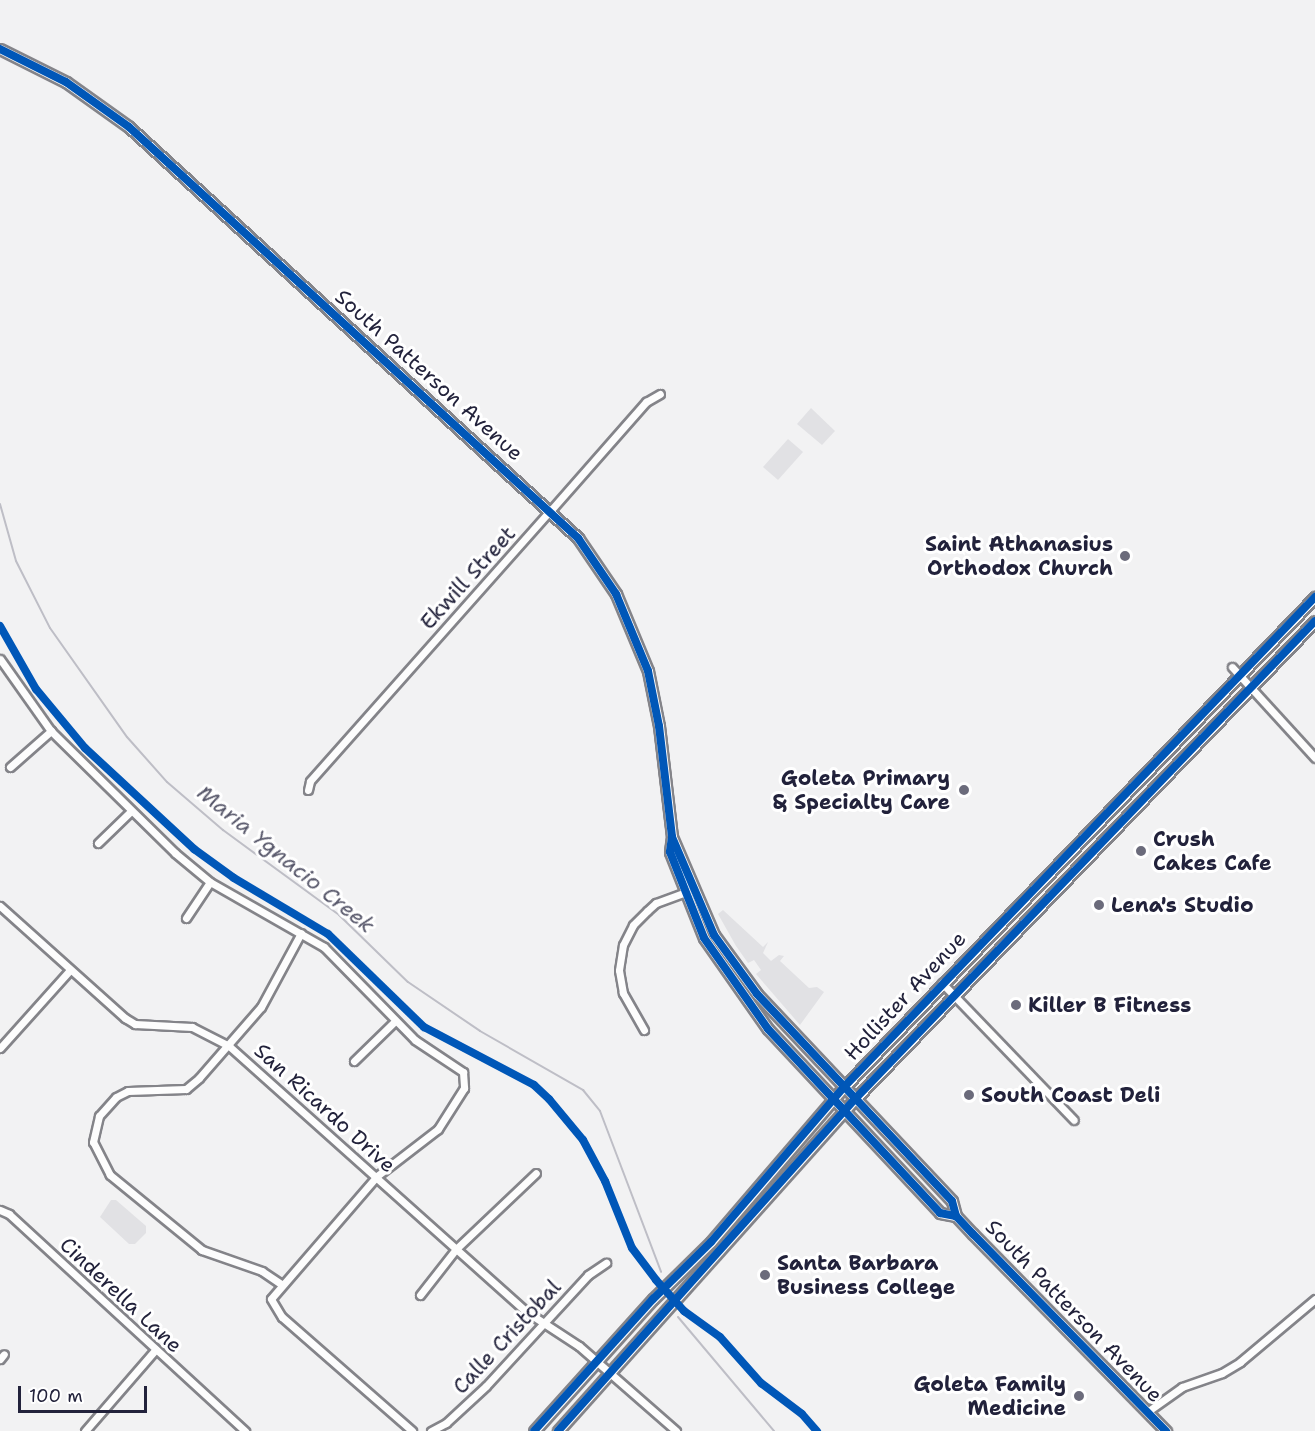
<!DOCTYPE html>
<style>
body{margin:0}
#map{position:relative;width:1315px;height:1431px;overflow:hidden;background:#f2f2f3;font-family:"Shantell Sans",sans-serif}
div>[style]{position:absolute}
.green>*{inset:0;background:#e1e1e4}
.stream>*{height:2px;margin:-1px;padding:0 1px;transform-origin:1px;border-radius:1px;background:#bebec6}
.roads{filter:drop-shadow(2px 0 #848489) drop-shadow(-2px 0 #848489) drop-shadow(0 2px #848489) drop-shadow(0 -2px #848489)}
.street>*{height:7px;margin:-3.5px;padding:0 3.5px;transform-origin:3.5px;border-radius:3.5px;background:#fdfdfd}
.secondary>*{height:9px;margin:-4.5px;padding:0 4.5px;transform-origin:4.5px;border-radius:4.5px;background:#fdfdfd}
.cycleway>*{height:8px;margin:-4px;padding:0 4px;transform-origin:4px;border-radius:4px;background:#0057b8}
.dots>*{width:16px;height:16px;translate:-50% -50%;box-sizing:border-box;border:3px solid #fff;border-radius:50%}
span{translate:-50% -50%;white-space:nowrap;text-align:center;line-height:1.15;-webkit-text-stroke:6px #fff;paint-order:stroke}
.street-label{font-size:21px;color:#22223b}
.poi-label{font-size:21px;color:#22223b;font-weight:700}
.right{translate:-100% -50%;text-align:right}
.left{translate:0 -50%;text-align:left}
.water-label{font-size:22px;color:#58586b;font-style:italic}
.scale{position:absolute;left:18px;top:1386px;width:129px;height:27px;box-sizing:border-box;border:3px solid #22223b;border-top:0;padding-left:8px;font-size:18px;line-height:21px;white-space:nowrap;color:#22223b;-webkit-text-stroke:4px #fff;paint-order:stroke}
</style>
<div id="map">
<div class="green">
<i style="clip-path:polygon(811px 408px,835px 431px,822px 445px,797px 424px)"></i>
<i style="clip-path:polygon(788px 439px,803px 452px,778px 480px,763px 467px)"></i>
<i style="clip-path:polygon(723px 910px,763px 947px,768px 942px,763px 953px,771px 961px,779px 955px,784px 956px,780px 961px,809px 988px,817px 987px,824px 992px,800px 1025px,756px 974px,761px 970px,754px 960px,748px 963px,736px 946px,718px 914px)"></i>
<i style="clip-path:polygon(111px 1200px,116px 1200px,146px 1226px,146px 1233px,135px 1244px,129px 1244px,100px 1217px)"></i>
</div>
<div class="stream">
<i style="left:0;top:504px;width:59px;rotate:74.3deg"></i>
<i style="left:16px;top:561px;width:75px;rotate:63.1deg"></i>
<i style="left:50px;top:628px;width:133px;rotate:54.8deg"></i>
<i style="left:127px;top:737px;width:60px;rotate:48.4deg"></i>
<i style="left:167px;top:782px;width:74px;rotate:40.6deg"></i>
<i style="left:223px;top:830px;width:144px;rotate:36.2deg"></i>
<i style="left:339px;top:915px;width:96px;rotate:44.2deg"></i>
<i style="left:408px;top:982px;width:87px;rotate:34.2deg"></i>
<i style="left:480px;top:1031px;width:119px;rotate:29.8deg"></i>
<i style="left:583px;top:1090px;width:27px;rotate:51deg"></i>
<i style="left:600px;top:1111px;width:172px;rotate:69.2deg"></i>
<i style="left:678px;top:1317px;width:149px;rotate:49.9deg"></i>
</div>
<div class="roads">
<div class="street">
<i style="left:0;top:659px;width:88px;rotate:54.7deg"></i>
<i style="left:51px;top:731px;width:174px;rotate:44.5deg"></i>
<i style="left:175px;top:853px;width:45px;rotate:39.6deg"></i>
<i style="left:210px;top:882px;width:131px;rotate:29.7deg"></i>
<i style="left:324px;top:947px;width:130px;rotate:45.6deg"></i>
<i style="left:415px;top:1040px;width:58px;rotate:33.7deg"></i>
<i style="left:463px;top:1072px;width:16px;rotate:86deg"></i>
<i style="left:464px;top:1088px;width:49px;rotate:122.4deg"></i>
<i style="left:438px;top:1129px;width:77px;rotate:142.4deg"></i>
<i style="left:377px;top:1176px;width:162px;rotate:130.8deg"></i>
<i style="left:271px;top:1299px;width:21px;rotate:59deg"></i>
<i style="left:282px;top:1317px;width:173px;rotate:41.2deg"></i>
<i style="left:1232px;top:667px;width:123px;rotate:47.6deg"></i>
<i style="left:10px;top:767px;width:55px;rotate:-41.3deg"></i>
<i style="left:308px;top:790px;width:9px;rotate:-77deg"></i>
<i style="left:310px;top:781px;width:363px;rotate:-48.4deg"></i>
<i style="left:551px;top:510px;width:144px;rotate:-48.7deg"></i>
<i style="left:646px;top:402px;width:16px;rotate:-30deg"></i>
<i style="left:98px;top:843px;width:46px;rotate:-44.1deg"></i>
<i style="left:0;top:906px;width:168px;rotate:41.9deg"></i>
<i style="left:125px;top:1018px;width:12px;rotate:31deg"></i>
<i style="left:135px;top:1024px;width:57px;rotate:3deg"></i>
<i style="left:192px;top:1027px;width:42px;rotate:27.2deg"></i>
<i style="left:229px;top:1046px;width:399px;rotate:41.8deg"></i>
<i style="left:527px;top:1312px;width:62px;rotate:33.2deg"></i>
<i style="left:579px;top:1346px;width:129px;rotate:41.2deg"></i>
<i style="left:186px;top:918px;width:43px;rotate:-56.3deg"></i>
<i style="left:942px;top:983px;width:190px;rotate:46.1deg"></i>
<i style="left:644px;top:1030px;width:43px;rotate:-119.6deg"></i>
<i style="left:623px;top:993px;width:23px;rotate:-100deg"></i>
<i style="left:619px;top:970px;width:25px;rotate:-81deg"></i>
<i style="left:623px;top:945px;width:22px;rotate:-63deg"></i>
<i style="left:633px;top:925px;width:20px;rotate:-45deg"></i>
<i style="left:647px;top:911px;width:12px;rotate:-42deg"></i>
<i style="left:656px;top:903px;width:29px;rotate:-20deg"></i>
<i style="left:0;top:1048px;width:105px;rotate:-48.1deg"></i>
<i style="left:354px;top:1061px;width:57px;rotate:-44.3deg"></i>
<i style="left:0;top:1210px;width:10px;rotate:24deg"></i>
<i style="left:9px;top:1214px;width:321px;rotate:42.6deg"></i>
<i style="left:281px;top:1284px;width:23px;rotate:-146deg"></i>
<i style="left:262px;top:1271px;width:64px;rotate:-160.7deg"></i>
<i style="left:202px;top:1250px;width:119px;rotate:-140.8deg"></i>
<i style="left:110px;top:1175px;width:37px;rotate:-117deg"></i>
<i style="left:93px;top:1142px;width:27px;rotate:-77deg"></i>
<i style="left:99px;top:1116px;width:25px;rotate:-48deg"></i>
<i style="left:116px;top:1097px;width:13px;rotate:-27deg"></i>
<i style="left:128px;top:1091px;width:58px;rotate:-2deg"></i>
<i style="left:186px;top:1089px;width:17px;rotate:-40deg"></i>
<i style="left:199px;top:1078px;width:94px;rotate:-48.9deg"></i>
<i style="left:261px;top:1007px;width:84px;rotate:-61.6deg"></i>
<i style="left:420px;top:1295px;width:58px;rotate:-52deg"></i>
<i style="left:456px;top:1249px;width:110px;rotate:-43.5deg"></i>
<i style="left:0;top:1359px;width:6px;rotate:-51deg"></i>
<i style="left:1147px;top:1412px;width:43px;rotate:-35.5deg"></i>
<i style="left:1182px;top:1387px;width:42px;rotate:-19.3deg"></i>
<i style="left:1222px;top:1373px;width:21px;rotate:-31deg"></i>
<i style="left:1240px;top:1362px;width:98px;rotate:-40deg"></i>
<i style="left:85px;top:1431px;width:108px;rotate:-49.1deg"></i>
<i style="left:431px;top:1431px;width:17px;rotate:-28deg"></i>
<i style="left:446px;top:1423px;width:54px;rotate:-42.8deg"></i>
<i style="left:486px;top:1386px;width:151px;rotate:-47.4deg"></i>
<i style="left:588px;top:1275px;width:22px;rotate:-34deg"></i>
</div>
<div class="secondary">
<i style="left:0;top:49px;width:74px;rotate:26.6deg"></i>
<i style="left:66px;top:82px;width:77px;rotate:35.5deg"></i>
<i style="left:129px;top:127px;width:609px;rotate:42.47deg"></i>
<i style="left:578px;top:538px;width:68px;rotate:55.8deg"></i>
<i style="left:616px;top:594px;width:83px;rotate:67.4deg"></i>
<i style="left:648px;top:671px;width:56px;rotate:78.7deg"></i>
<i style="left:659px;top:726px;width:112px;rotate:83.3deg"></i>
<i style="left:672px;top:837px;width:15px;rotate:98deg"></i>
<i style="left:670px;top:852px;width:92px;rotate:68.4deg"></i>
<i style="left:704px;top:938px;width:111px;rotate:54.9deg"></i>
<i style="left:768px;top:1029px;width:252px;rotate:46.9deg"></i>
<i style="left:940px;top:1213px;width:16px;rotate:11deg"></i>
<i style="left:672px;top:837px;width:107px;rotate:66.8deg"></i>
<i style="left:714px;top:935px;width:73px;rotate:53.9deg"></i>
<i style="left:757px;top:994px;width:284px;rotate:46.7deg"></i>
<i style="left:952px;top:1201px;width:16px;rotate:75deg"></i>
<i style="left:956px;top:1216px;width:25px;rotate:47deg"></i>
<i style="left:973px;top:1234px;width:276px;rotate:45.6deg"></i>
<i style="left:534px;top:1431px;width:178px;rotate:-48deg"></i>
<i style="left:653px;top:1299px;width:81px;rotate:-44.5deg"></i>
<i style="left:711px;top:1242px;width:204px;rotate:-49.4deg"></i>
<i style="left:844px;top:1087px;width:680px;rotate:-46.13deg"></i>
<i style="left:558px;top:1431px;width:445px;rotate:-48.2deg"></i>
<i style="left:855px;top:1099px;width:663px;rotate:-46.1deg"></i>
</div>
</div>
<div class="cycleway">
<i style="left:0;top:49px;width:74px;rotate:26.6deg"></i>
<i style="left:66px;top:82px;width:77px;rotate:35.5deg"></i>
<i style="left:129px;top:127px;width:609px;rotate:42.47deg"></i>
<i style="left:578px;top:538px;width:68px;rotate:55.8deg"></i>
<i style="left:616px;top:594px;width:83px;rotate:67.4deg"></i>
<i style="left:648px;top:671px;width:56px;rotate:78.7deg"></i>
<i style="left:659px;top:726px;width:112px;rotate:83.3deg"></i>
<i style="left:672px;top:837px;width:15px;rotate:98deg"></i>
<i style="left:670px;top:852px;width:92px;rotate:68.4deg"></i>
<i style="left:704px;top:938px;width:111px;rotate:54.9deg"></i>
<i style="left:768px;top:1029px;width:252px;rotate:46.9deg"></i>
<i style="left:940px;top:1213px;width:16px;rotate:11deg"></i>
<i style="left:0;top:626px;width:73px;rotate:60.3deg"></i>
<i style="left:36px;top:689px;width:77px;rotate:50.3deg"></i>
<i style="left:85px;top:748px;width:149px;rotate:42.8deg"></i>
<i style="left:194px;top:849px;width:49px;rotate:35.9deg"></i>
<i style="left:234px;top:878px;width:109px;rotate:30.8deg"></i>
<i style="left:328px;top:934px;width:134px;rotate:44.1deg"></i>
<i style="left:424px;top:1027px;width:124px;rotate:27.8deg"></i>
<i style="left:534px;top:1085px;width:21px;rotate:43deg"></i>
<i style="left:549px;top:1099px;width:53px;rotate:50.3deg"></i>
<i style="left:583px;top:1140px;width:47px;rotate:61.8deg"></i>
<i style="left:605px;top:1181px;width:72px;rotate:68.1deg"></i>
<i style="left:632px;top:1248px;width:40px;rotate:53deg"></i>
<i style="left:656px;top:1280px;width:42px;rotate:47.9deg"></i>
<i style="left:684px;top:1311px;width:44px;rotate:35.8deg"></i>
<i style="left:720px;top:1337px;width:62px;rotate:48.3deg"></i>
<i style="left:761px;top:1383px;width:51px;rotate:37.1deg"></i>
<i style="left:802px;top:1414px;width:23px;rotate:49deg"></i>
<i style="left:672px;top:837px;width:107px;rotate:66.8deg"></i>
<i style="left:714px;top:935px;width:73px;rotate:53.9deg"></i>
<i style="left:757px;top:994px;width:284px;rotate:46.7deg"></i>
<i style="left:952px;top:1201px;width:16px;rotate:75deg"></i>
<i style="left:956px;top:1216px;width:25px;rotate:47deg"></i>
<i style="left:973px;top:1234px;width:276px;rotate:45.6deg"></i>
<i style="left:534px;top:1431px;width:178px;rotate:-48deg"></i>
<i style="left:653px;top:1299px;width:81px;rotate:-44.5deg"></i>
<i style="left:711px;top:1242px;width:204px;rotate:-49.4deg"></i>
<i style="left:844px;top:1087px;width:680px;rotate:-46.13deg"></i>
<i style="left:558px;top:1431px;width:445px;rotate:-48.2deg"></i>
<i style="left:855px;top:1099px;width:663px;rotate:-46.1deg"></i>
</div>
<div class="dots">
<i style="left:1125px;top:556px;background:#6b6b7b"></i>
<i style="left:964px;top:790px;background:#6b6b7b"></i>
<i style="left:1141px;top:851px;background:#6b6b7b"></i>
<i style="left:1099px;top:905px;background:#6b6b7b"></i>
<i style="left:1016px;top:1005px;background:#6b6b7b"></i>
<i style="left:969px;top:1095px;background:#6b6b7b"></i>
<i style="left:765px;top:1275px;background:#6b6b7b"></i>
<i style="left:1079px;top:1396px;background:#6b6b7b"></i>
</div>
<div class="street-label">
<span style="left:429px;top:375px;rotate:42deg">South Patterson Avenue</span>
<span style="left:468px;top:578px;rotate:-48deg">Ekwill Street</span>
<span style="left:905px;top:996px;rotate:-47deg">Hollister Avenue</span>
<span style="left:325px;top:1108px;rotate:42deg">San Ricardo Drive</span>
<span style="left:121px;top:1295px;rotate:43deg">Cinderella Lane</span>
<span style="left:1074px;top:1311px;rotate:46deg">South Patterson Avenue</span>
<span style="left:507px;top:1337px;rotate:-47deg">Calle Cristobal</span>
</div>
<div class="poi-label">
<span class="right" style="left:1113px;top:556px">Saint Athanasius<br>Orthodox Church</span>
<span class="right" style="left:950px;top:790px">Goleta Primary<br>&amp; Specialty Care</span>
<span class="left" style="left:1153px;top:851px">Crush<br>Cakes Cafe</span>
<span class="left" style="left:1111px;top:905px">Lena's Studio</span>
<span class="left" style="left:1028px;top:1005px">Killer B Fitness</span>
<span class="left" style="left:981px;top:1095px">South Coast Deli</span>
<span class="left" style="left:777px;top:1275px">Santa Barbara<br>Business College</span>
<span class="right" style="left:1066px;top:1396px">Goleta Family<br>Medicine</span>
</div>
<div class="water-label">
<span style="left:286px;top:859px;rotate:39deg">Maria Ygnacio Creek</span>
</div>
<div class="scale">100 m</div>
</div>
